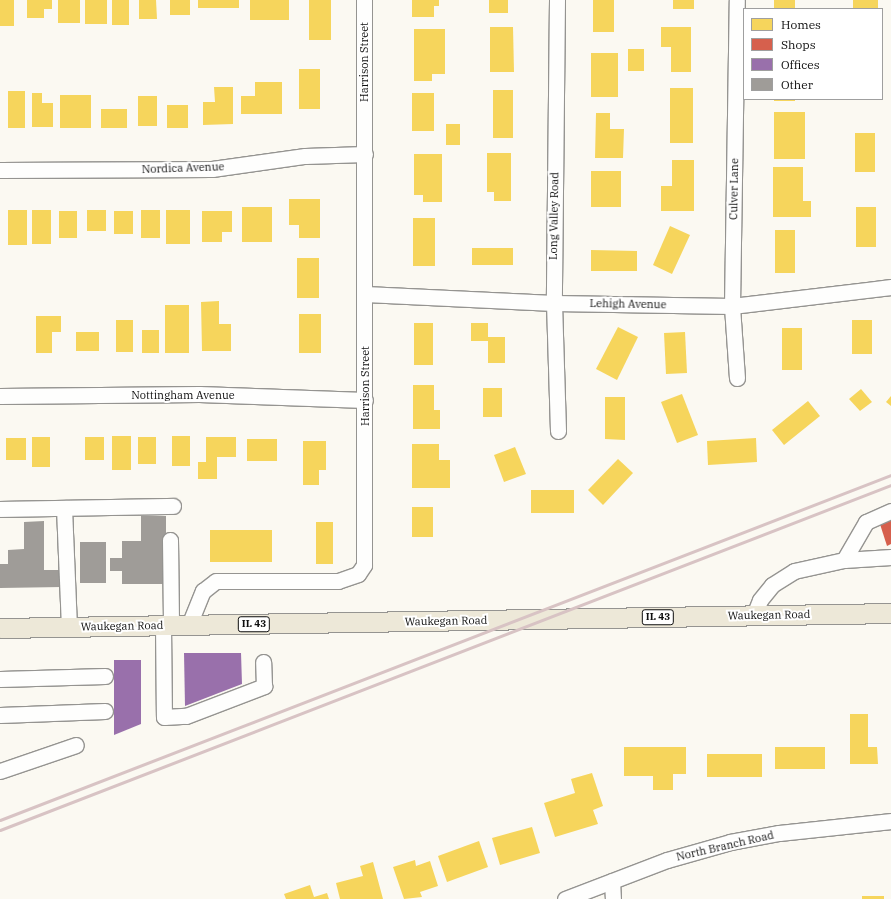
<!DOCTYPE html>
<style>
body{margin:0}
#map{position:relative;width:891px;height:899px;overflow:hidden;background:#fbf9f2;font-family:"IBM Plex Serif",serif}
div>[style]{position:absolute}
.homes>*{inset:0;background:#f6d55c}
.shops>*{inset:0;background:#d6604d}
.offices>*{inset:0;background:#9970ab}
.building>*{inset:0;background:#9f9c98}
.roads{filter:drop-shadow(1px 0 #959491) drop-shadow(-1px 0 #959491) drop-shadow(0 1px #959491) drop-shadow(0 -1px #959491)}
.minor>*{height:15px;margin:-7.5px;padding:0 7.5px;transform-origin:7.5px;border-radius:7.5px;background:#fefefd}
.major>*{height:19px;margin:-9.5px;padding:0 9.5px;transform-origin:9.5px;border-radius:9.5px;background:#ede8d8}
.rail>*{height:3px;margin:-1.5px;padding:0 1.5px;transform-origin:1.5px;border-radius:1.5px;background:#d8c3c4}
span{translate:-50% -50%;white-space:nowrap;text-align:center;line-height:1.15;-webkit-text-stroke:4px #fff;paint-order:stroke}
.shield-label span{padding:1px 3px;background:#fff;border:1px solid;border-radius:3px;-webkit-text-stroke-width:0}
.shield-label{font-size:10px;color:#0e0e0e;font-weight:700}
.street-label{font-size:11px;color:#0e0e0e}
.legend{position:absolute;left:743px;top:8px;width:140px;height:92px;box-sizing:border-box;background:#fff;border:1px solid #9f9f9f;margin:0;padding:5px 7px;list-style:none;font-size:12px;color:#0e0e0e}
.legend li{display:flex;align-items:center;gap:8px;height:20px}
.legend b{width:20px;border:1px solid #9f9f9f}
</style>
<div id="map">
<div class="homes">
<i style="clip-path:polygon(0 0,14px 0,14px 26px,0 26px)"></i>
<i style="clip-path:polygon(27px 0,52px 0,52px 9px,44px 9px,44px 18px,27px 18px)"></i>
<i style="clip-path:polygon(58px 0,80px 0,80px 23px,58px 23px)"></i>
<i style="clip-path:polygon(85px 0,107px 0,107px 24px,85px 24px)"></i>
<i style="clip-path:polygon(112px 0,129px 0,129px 25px,112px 25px)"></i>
<i style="clip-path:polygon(139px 0,156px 0,157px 19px,139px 19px)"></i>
<i style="clip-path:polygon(170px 0,190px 0,190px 15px,170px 15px)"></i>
<i style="clip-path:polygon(198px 0,239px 0,239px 8px,198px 8px)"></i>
<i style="clip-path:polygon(250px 0,289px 0,289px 20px,250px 20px)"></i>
<i style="clip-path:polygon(309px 0,331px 0,331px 40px,309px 40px)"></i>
<i style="clip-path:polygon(412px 0,439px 0,439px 6px,434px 6px,434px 17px,412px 17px)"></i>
<i style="clip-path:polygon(489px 0,508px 0,508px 13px,489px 13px)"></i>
<i style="clip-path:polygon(593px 0,614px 0,614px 32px,593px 32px)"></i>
<i style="clip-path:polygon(673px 0,694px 0,694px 9px,673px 9px)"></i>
<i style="clip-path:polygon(774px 0,795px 0,795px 9px,774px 9px)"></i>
<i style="clip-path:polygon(853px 0,878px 0,878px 9px,853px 9px)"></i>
<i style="clip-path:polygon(490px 27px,513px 27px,514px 72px,490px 72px)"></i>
<i style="clip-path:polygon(661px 27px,691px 27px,691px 72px,671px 72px,671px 47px,661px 47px)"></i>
<i style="clip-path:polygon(414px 29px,445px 29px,445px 74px,432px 74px,432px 81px,414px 81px)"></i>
<i style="clip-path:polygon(628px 49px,644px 49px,644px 71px,628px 71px)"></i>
<i style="clip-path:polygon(591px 53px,618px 53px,618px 97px,591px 97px)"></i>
<i style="clip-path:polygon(299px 69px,320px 69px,320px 109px,299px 109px)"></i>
<i style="clip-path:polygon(255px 82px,282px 82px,282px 114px,241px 114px,241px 96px,255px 96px)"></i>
<i style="clip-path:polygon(214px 87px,233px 87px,233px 124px,203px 125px,203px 102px,215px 102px)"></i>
<i style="clip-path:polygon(670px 88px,693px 88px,693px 143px,670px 143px)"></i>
<i style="clip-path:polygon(493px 90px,513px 90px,513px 138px,493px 138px)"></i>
<i style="clip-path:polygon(8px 91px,25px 91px,25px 128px,8px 128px)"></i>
<i style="clip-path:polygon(32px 93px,42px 93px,42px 103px,53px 103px,53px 127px,32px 127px)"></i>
<i style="clip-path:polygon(412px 93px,434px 93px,434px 131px,412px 131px)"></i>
<i style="clip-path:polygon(60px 95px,91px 95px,91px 128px,60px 128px)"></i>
<i style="clip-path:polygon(138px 96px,157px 96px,157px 126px,138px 126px)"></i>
<i style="clip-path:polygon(774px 99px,795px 99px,795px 101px,774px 101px)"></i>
<i style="clip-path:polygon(167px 105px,188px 105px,188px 128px,167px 128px)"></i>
<i style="clip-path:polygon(101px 109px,127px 109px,127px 128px,101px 128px)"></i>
<i style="clip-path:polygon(774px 112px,805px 112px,805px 159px,774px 159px)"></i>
<i style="clip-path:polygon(596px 113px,610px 113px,610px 129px,624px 129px,623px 158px,595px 158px)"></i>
<i style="clip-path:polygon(446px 124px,460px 124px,460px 145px,446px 145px)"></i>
<i style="clip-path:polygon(855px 133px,875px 133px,875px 172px,855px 172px)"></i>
<i style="clip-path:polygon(487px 153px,511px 153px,511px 201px,494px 201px,494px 192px,487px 192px)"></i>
<i style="clip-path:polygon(414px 154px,442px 154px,442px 202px,423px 202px,423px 195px,414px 195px)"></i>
<i style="clip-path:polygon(672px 160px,694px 160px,694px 211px,661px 211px,661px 186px,672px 186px)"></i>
<i style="clip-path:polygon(773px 167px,803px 167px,803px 201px,811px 201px,811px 217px,773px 217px)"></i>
<i style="clip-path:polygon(591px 171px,621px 171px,621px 207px,591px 207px)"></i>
<i style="clip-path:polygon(289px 199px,320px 199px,320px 238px,299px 238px,299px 225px,289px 225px)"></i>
<i style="clip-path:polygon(242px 207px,272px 207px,272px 242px,242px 242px)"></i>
<i style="clip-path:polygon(856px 207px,876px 207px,876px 247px,856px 247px)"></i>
<i style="clip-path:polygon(8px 210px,27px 210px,27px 245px,8px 245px)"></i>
<i style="clip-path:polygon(32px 210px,51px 210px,51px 244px,32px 244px)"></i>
<i style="clip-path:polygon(87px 210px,106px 210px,106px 231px,87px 231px)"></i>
<i style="clip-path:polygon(141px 210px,160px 210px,160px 238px,141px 238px)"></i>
<i style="clip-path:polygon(166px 210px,190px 210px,190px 244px,166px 244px)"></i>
<i style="clip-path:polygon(59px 211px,77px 211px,77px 238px,59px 238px)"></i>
<i style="clip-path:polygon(114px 211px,133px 211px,133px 234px,114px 234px)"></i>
<i style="clip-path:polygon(202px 211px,232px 211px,232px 232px,222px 232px,222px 242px,202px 242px)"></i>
<i style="clip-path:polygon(413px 218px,435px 218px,435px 266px,413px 266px)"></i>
<i style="clip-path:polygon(670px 226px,690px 235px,672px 274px,653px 265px)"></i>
<i style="clip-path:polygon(775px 230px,795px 230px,795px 273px,775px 273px)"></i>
<i style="clip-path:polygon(472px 248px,513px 248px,513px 265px,472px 265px)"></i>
<i style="clip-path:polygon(591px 250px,637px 251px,637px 271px,591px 271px)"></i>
<i style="clip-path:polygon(297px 258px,319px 258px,319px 298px,297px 298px)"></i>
<i style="clip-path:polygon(219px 301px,219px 324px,231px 324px,231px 351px,202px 351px,201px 302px)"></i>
<i style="clip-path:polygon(165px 305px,189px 305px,189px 353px,165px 353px)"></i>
<i style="clip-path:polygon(299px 314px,321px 314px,321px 353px,299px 353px)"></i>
<i style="clip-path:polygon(36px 316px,61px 316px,61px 332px,52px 332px,52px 353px,36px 353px)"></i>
<i style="clip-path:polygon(116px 320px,133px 320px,133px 352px,116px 352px)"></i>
<i style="clip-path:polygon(852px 320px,872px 320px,872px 354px,852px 354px)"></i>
<i style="clip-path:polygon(414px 323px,433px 323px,433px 365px,414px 365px)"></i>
<i style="clip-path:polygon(471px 323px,488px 323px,488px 337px,505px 337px,505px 363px,488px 363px,488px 341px,471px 341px)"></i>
<i style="clip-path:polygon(618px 327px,638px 337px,617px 380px,596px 369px)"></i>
<i style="clip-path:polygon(782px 328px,802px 328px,802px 370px,782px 370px)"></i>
<i style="clip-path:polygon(142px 330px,159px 330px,159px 353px,142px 353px)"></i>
<i style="clip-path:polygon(76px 332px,99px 332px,99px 351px,76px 351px)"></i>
<i style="clip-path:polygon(685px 332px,687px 373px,666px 374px,664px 333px)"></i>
<i style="clip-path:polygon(413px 385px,434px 385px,434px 410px,440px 410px,440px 429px,413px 429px)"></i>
<i style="clip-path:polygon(483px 388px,502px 388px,502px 417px,483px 417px)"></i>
<i style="clip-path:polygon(861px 389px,872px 402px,860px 411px,849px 399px)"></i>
<i style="clip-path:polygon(682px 394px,698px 435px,677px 443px,661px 402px)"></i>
<i style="clip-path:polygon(891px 396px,891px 406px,886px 402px)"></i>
<i style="clip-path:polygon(605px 397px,625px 397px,625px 440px,605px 439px)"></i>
<i style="clip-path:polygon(808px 401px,820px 416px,784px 445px,772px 430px)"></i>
<i style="clip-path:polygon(112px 436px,131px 436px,131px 470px,112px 470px)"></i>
<i style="clip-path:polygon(172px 436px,190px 436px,190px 466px,172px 466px)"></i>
<i style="clip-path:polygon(32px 437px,50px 437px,50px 467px,32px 467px)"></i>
<i style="clip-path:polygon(85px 437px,104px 437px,104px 460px,85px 460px)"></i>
<i style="clip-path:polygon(138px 437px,156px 437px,156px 464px,138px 464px)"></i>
<i style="clip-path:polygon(206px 437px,236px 437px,236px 457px,217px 457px,217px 479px,198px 479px,198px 462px,206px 462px)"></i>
<i style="clip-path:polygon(6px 438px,26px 438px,26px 460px,6px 460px)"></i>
<i style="clip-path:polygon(756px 438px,757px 462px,708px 465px,707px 441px)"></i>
<i style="clip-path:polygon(247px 439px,277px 439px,277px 461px,247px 461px)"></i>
<i style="clip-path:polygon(303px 441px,326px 441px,326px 470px,319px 470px,319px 485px,303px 485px)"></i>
<i style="clip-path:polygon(412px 444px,439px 444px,439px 460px,450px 460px,450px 488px,412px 488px)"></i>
<i style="clip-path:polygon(515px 447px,526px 474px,504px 482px,494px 455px)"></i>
<i style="clip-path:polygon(618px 459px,633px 473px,603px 505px,588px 490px)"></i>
<i style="clip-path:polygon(531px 490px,574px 490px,574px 513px,531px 513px)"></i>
<i style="clip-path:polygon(412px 507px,433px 507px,433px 537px,412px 537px)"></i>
<i style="clip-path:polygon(316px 522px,333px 522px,333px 564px,316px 564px)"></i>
<i style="clip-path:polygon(210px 530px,272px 530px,272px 562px,210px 562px)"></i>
<i style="clip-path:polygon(850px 714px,868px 714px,868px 747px,877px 747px,878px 764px,850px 764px)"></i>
<i style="clip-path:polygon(624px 747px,686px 747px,686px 774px,673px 774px,673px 790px,653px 790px,653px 776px,624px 776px)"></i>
<i style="clip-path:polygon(775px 747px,825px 747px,825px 769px,775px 769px)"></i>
<i style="clip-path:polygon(707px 754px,762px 754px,762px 777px,707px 777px)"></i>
<i style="clip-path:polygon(592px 773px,603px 806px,593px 810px,598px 824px,555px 837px,544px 803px,575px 793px,571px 779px)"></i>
<i style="clip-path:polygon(532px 827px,540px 853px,500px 865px,492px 838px)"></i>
<i style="clip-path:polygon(479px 841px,488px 867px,447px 882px,438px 856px)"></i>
<i style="clip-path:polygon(415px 860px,416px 866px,430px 861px,438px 886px,420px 892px,422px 897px,404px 899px,393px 867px)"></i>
<i style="clip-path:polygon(373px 862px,383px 899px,340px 899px,336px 883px,363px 876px,360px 866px)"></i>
<i style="clip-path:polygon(310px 885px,314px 897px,327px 893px,329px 899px,286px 899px,284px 894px)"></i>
<i style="clip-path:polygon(862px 896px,884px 896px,884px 899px,862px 899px)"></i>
</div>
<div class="shops">
<i style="clip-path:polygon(891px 516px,891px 544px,887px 546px,879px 521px)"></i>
</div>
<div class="offices">
<i style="clip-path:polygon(184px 653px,241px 653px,242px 684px,185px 706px)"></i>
<i style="clip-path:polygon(114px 660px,141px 660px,141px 724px,114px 735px)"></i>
</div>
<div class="building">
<i style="clip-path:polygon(141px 516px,166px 516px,166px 584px,122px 584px,122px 571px,110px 571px,110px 558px,122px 558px,122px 541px,141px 541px)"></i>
<i style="clip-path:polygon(44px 521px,44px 570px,62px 570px,62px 587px,0 588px,0 564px,8px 564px,8px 550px,24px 549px,24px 522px)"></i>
<i style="clip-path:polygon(80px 542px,106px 542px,106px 583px,80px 583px)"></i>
</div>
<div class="roads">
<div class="minor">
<i style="left:557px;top:0;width:303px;rotate:90.6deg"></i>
<i style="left:554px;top:303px;width:128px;rotate:88.2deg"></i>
<i style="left:0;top:170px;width:212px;rotate:-0.3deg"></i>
<i style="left:212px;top:169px;width:94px;rotate:-8deg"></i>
<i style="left:305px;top:156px;width:60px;rotate:-1.9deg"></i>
<i style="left:365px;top:294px;width:189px;rotate:2.7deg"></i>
<i style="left:554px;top:303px;width:178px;rotate:1deg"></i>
<i style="left:732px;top:306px;width:160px;rotate:-6.8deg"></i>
<i style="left:737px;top:378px;width:72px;rotate:-94deg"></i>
<i style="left:732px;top:306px;width:306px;rotate:-89.1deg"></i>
<i style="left:0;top:396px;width:199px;rotate:-0.6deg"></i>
<i style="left:199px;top:394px;width:166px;rotate:2.1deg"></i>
<i style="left:64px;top:508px;width:119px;rotate:87.6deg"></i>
<i style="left:0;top:509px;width:173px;rotate:-1deg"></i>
<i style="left:170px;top:540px;width:85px;rotate:89.3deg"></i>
<i style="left:844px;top:560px;width:44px;rotate:-59.9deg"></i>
<i style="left:866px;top:522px;width:27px;rotate:-24deg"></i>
<i style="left:754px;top:615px;width:16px;rotate:-68deg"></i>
<i style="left:760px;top:600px;width:19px;rotate:-51deg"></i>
<i style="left:772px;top:585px;width:26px;rotate:-32deg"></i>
<i style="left:794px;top:571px;width:51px;rotate:-12.4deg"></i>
<i style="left:844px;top:560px;width:47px;rotate:-3.7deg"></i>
<i style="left:163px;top:625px;width:92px;rotate:89.4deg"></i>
<i style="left:164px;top:717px;width:22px;rotate:-3deg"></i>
<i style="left:186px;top:716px;width:84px;rotate:-21deg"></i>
<i style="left:264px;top:686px;width:24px;rotate:-92deg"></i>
<i style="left:189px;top:625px;width:37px;rotate:-68deg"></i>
<i style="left:203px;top:591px;width:16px;rotate:-38deg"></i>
<i style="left:216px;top:581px;width:122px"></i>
<i style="left:338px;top:581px;width:21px;rotate:-19deg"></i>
<i style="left:358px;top:574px;width:11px;rotate:-56deg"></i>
<i style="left:364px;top:565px;width:565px;rotate:-90deg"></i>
<i style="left:0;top:679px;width:105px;rotate:-1.6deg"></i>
<i style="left:0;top:715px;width:105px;rotate:-2.2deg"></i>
<i style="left:0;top:771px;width:80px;rotate:-18.9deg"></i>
<i style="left:612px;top:881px;width:18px;rotate:87deg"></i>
<i style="left:565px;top:899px;width:109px;rotate:-20.9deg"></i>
<i style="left:667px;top:860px;width:66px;rotate:-15.9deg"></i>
<i style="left:730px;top:842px;width:50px;rotate:-10.4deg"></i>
<i style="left:779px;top:833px;width:113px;rotate:-6.1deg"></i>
</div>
<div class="major">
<i style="left:0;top:628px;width:891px;rotate:-0.96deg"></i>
</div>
</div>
<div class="rail">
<i style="left:0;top:820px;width:955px;rotate:-21.17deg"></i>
<i style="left:0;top:830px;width:955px;rotate:-21.17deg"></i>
</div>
<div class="shield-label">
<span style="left:658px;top:617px">IL 43</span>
<span style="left:254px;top:624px">IL 43</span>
</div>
<div class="street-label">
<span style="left:364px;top:62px;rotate:-90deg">Harrison Street</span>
<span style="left:183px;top:168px;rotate:-2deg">Nordica Avenue</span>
<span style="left:734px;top:189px;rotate:-89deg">Culver Lane</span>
<span style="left:554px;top:216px;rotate:-89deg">Long Valley Road</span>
<span style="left:628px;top:304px;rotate:1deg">Lehigh Avenue</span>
<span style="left:365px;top:386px;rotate:-90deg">Harrison Street</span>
<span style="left:183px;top:395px">Nottingham Avenue</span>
<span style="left:769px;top:615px;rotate:-1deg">Waukegan Road</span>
<span style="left:446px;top:621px;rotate:-1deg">Waukegan Road</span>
<span style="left:122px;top:626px;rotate:-1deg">Waukegan Road</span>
<span style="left:725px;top:846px;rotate:-13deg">North Branch Road</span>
</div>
<ul class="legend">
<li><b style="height:11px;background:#f6d55c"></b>Homes</li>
<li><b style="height:11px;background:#d6604d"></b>Shops</li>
<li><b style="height:11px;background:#9970ab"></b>Offices</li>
<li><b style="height:11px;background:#9f9c98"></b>Other</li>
</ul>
</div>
